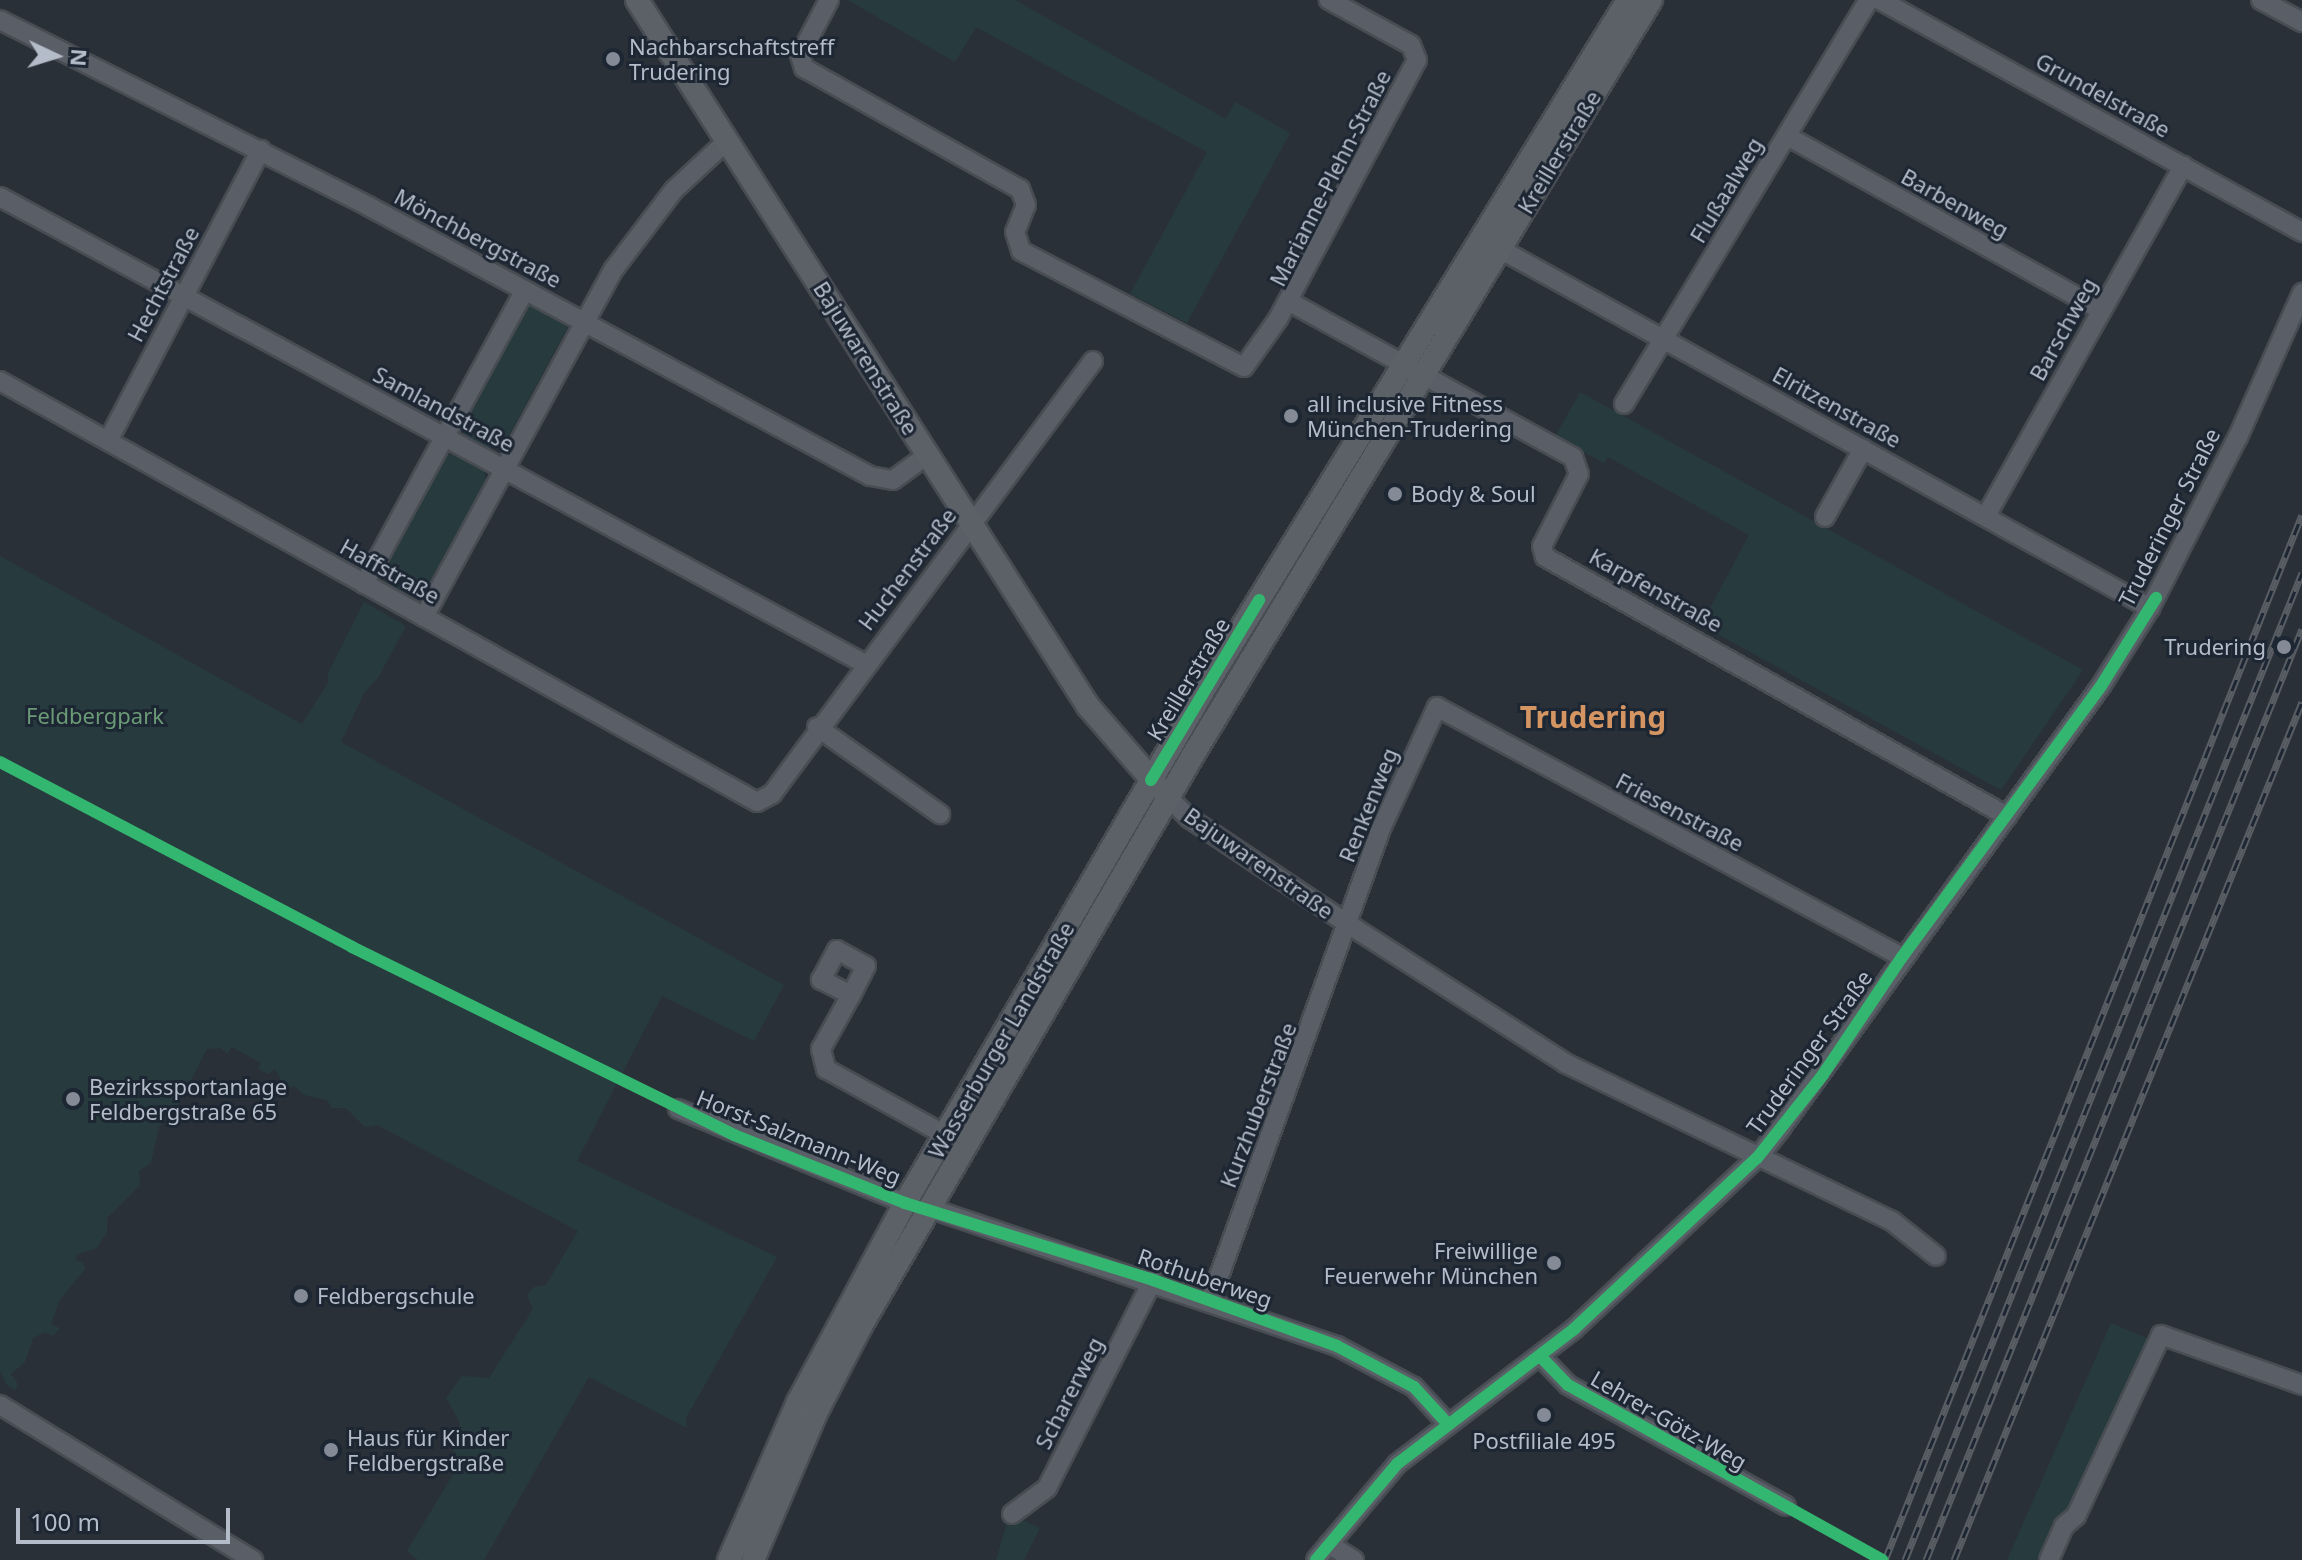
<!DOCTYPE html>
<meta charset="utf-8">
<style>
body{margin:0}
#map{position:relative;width:2302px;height:1560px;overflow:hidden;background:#2a3038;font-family:"Noto Sans",sans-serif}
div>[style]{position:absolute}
.green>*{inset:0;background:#273a3e}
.roads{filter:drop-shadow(2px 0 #484c53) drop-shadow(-2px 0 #484c53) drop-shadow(0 2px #484c53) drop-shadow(0 -2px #484c53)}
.minor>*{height:18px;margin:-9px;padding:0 9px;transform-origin:9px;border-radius:9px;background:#5a5e66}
.major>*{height:22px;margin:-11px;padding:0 11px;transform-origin:11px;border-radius:11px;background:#5c6168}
.rail>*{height:7px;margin-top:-3.5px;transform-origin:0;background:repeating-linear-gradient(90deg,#1d2633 0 12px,#595d64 0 24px);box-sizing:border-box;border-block:2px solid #595d64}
.cycleway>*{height:12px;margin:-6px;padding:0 6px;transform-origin:6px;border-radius:6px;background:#33b770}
.dots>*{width:22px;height:22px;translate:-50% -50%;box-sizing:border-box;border:4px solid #1d2633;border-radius:50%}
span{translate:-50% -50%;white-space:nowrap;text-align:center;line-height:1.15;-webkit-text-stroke:6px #1d2633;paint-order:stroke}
.poi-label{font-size:22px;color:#b4bcc9}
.left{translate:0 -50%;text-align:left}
.right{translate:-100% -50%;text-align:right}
.street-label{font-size:22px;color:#b4bcc9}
.park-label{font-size:22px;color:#6b9a76}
.district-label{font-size:30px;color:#d59563;font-weight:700}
.north{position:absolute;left:16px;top:16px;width:80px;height:80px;-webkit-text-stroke:6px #1d2633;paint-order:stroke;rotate:94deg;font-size:22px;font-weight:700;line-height:32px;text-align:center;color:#b4bcc9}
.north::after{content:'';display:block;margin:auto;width:28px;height:36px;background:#b4bcc9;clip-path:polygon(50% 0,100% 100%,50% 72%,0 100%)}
.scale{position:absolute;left:16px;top:1508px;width:214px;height:36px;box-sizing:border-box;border:4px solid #b4bcc9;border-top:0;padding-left:10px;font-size:24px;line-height:28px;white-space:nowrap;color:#b4bcc9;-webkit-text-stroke:6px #1d2633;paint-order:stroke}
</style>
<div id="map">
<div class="green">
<i style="clip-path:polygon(848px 0,1015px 0,1226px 119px,1235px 102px,1290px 133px,1187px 323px,1130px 294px,1207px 152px,976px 27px,955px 62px)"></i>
<i style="clip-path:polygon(527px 301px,569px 325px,504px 445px,486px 449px,463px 435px,462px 418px)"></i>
<i style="clip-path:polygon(1580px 392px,2083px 670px,2001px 790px,1701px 625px,1749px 535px,1608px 457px,1604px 463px,1555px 437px)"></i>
<i style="clip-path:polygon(455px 454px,484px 471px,486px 480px,425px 594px,412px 598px,385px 583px,383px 567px,447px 455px)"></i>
<i style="clip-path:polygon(0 556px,302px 724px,328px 683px,328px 673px,364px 602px,406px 626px,378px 678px,364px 693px,341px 742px,784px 985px,754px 1041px,662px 996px,577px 1161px,777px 1257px,686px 1418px,687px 1428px,589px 1377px,484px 1560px,418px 1560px,407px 1551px,461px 1461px,452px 1449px,460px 1423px,446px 1398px,462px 1376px,489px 1378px,533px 1309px,527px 1295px,534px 1287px,546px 1285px,578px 1231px,377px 1125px,365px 1127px,346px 1108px,332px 1108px,327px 1100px,304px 1095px,294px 1086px,286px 1089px,275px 1069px,268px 1074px,258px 1069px,261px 1063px,232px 1047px,227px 1054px,221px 1048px,207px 1049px,174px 1114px,159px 1126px,151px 1163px,139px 1171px,140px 1185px,107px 1218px,107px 1232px,97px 1248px,77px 1255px,75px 1260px,83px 1262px,85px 1269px,59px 1301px,51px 1324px,60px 1328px,53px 1336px,45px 1332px,33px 1338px,25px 1362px,11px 1374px,18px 1384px,15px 1390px,7px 1385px,0 1371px)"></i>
<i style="clip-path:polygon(2111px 1323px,2151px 1340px,2071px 1513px,2066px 1511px,2043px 1560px,2007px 1560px)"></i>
<i style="clip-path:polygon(1016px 1517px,1040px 1528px,1024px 1560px,996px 1560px,1007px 1523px)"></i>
</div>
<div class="roads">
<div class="minor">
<i style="left:829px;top:0;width:62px;rotate:117.8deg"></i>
<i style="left:800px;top:55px;width:14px;rotate:73deg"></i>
<i style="left:804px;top:68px;width:248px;rotate:29.3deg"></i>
<i style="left:1020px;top:189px;width:17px;rotate:69deg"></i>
<i style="left:1026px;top:205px;width:29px;rotate:112deg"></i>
<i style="left:1015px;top:232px;width:20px;rotate:72deg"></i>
<i style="left:1021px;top:251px;width:251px;rotate:27.5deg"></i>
<i style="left:1244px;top:367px;width:59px;rotate:-54.7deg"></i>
<i style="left:1278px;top:319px;width:294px;rotate:-61.8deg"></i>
<i style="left:1417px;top:60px;width:16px;rotate:-112deg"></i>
<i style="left:1411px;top:45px;width:94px;rotate:-151.2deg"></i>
<i style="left:1880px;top:0;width:482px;rotate:28.8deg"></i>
<i style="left:2261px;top:0;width:47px;rotate:28.2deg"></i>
<i style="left:0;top:20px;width:412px;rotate:26.8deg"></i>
<i style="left:368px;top:206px;width:570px;rotate:28.27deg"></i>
<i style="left:870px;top:476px;width:23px;rotate:10deg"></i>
<i style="left:893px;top:480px;width:42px;rotate:-36.3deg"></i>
<i style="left:1787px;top:136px;width:359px;rotate:29deg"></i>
<i style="left:0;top:197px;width:983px;rotate:28.36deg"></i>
<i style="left:1500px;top:249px;width:743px;rotate:28.91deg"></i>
<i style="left:1288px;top:301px;width:325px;rotate:28.7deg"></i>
<i style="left:1573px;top:457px;width:18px;rotate:71deg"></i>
<i style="left:1579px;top:474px;width:81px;rotate:117.2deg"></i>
<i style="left:1542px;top:546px;width:11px;rotate:75deg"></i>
<i style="left:1545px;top:557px;width:530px;rotate:29.28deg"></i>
<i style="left:0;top:381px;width:866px;rotate:29.08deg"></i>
<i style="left:757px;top:802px;width:17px;rotate:-28deg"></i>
<i style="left:772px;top:794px;width:539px;rotate:-53.45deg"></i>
<i style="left:1624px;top:404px;width:472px;rotate:-58.8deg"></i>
<i style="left:108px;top:441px;width:329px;rotate:-62.3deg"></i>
<i style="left:1986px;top:516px;width:402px;rotate:-60.6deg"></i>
<i style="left:1825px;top:517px;width:78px;rotate:-60.8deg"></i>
<i style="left:364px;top:584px;width:333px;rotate:-61.3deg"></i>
<i style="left:424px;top:617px;width:396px;rotate:-61.4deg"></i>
<i style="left:614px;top:269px;width:99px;rotate:-52.8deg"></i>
<i style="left:674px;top:190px;width:74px;rotate:-42.8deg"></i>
<i style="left:817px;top:727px;width:151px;rotate:35.3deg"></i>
<i style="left:1169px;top:798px;width:28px;rotate:45deg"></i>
<i style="left:1189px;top:818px;width:191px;rotate:33.7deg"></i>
<i style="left:1348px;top:924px;width:258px;rotate:32.6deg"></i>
<i style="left:1565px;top:1063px;width:363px;rotate:25.8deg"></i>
<i style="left:1892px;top:1221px;width:56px;rotate:38.5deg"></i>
<i style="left:851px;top:995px;width:34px;rotate:-153deg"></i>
<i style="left:821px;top:980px;width:34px;rotate:-62deg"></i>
<i style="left:837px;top:950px;width:33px;rotate:29deg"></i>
<i style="left:866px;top:966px;width:33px;rotate:117deg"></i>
<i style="left:851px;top:995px;width:62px;rotate:119.1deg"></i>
<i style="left:821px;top:1049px;width:21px;rotate:76deg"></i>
<i style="left:826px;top:1069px;width:136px;rotate:29deg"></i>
<i style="left:678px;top:1109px;width:246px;rotate:22.5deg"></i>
<i style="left:929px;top:1208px;width:431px;rotate:18.7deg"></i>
<i style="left:1337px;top:1346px;width:87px;rotate:28deg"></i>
<i style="left:1414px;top:1387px;width:49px;rotate:47.5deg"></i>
<i style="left:1210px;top:1301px;width:498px;rotate:-70.1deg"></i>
<i style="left:1379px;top:833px;width:139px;rotate:-65.3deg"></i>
<i style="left:1437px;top:707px;width:528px;rotate:28.26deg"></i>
<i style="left:1541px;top:1357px;width:39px;rotate:46deg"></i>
<i style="left:1568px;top:1385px;width:249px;rotate:29deg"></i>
<i style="left:0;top:1405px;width:297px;rotate:31.5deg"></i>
<i style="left:1012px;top:1514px;width:44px;rotate:-36.6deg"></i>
<i style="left:1047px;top:1488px;width:233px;rotate:-63deg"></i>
<i style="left:1329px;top:1544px;width:30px;rotate:33deg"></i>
<i style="left:1316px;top:1560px;width:126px;rotate:-49.8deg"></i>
<i style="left:1397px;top:1464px;width:223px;rotate:-37.3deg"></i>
<i style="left:1574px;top:1329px;width:250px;rotate:-43.1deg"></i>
<i style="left:1757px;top:1158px;width:38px;rotate:-51deg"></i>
<i style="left:1781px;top:1128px;width:546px;rotate:-54.1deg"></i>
<i style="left:2101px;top:686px;width:92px;rotate:-57.9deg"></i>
<i style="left:2150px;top:608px;width:192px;rotate:-62.8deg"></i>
<i style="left:2238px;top:437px;width:158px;rotate:-66deg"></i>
<i style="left:2049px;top:1560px;width:37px;rotate:-66deg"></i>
<i style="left:2064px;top:1526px;width:16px;rotate:-40deg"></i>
<i style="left:2076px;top:1516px;width:200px;rotate:-64.8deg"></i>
<i style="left:2161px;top:1335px;width:150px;rotate:19.5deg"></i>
</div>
<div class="major">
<i style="left:637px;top:0;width:838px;rotate:57.43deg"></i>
<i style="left:1088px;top:706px;width:108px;rotate:49.1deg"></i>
<i style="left:729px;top:1560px;width:172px;rotate:-66.4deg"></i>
<i style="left:798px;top:1402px;width:226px;rotate:-61.7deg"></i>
<i style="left:905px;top:1203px;width:610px;rotate:-59.78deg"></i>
<i style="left:1212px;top:676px;width:794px;rotate:-58.39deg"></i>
<i style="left:753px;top:1560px;width:158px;rotate:-66.8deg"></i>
<i style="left:815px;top:1415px;width:100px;rotate:-62.7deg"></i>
<i style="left:861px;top:1326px;width:661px;rotate:-59.82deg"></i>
<i style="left:1193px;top:755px;width:883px;rotate:-58.76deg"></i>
</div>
</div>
<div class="rail">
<i style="left:1885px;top:1560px;width:1125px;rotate:-68.25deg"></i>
<i style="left:1905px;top:1560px;width:1064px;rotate:-68.09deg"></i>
<i style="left:1926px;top:1560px;width:1004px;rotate:-68.01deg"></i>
<i style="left:1954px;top:1560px;width:926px;rotate:-67.92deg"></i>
</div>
<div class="cycleway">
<i style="left:0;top:762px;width:398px;rotate:27.7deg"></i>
<i style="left:352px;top:947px;width:426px;rotate:26.2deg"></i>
<i style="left:734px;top:1135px;width:184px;rotate:21.7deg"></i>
<i style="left:905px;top:1203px;width:260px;rotate:17.2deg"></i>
<i style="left:1153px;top:1280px;width:195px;rotate:19.7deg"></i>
<i style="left:1337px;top:1346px;width:87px;rotate:28deg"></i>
<i style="left:1414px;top:1387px;width:49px;rotate:47.5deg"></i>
<i style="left:1151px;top:780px;width:210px;rotate:-59deg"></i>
<i style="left:1541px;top:1357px;width:39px;rotate:46deg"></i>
<i style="left:1568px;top:1385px;width:360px;rotate:29.1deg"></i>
<i style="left:1316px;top:1560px;width:126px;rotate:-49.8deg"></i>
<i style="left:1397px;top:1464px;width:223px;rotate:-37.3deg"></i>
<i style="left:1574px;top:1329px;width:250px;rotate:-43.1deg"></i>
<i style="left:1757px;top:1158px;width:105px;rotate:-51.6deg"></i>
<i style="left:1822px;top:1076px;width:143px;rotate:-56.1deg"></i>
<i style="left:1902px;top:957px;width:336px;rotate:-53.7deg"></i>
<i style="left:2101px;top:686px;width:104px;rotate:-58deg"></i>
</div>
<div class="dots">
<i style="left:613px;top:59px;background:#848b96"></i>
<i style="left:1291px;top:416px;background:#848b96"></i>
<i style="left:1395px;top:494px;background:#848b96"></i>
<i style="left:2284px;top:647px;background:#848b96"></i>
<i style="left:73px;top:1099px;background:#848b96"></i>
<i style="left:1554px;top:1263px;background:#848b96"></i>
<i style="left:301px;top:1296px;background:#848b96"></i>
<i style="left:1544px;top:1415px;background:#848b96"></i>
<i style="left:331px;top:1450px;background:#848b96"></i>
</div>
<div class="poi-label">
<span class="left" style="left:629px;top:59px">Nachbarschaftstreff<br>Trudering</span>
<span class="left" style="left:1307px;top:416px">all inclusive Fitness<br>München-Trudering</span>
<span class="left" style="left:1411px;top:494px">Body &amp; Soul</span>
<span class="right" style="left:2266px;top:647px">Trudering</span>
<span class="left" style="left:89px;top:1099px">Bezirkssportanlage<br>Feldbergstraße 65</span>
<span class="right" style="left:1538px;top:1263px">Freiwillige<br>Feuerwehr München</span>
<span class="left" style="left:317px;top:1296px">Feldbergschule</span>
<span class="left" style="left:347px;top:1450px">Haus für Kinder<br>Feldbergstraße</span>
<span style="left:1544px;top:1441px">Postfiliale 495</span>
</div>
<div class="street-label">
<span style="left:2103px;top:95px;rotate:29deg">Grundelstraße</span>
<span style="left:1559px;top:152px;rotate:-59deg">Kreillerstraße</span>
<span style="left:1330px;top:178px;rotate:-63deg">Marianne-Plehn-Straße</span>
<span style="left:1726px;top:190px;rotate:-59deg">Flußaalweg</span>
<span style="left:1955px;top:203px;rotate:29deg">Barbenweg</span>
<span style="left:478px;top:238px;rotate:28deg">Mönchbergstraße</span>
<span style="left:163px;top:284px;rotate:-62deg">Hechtstraße</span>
<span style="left:2063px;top:329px;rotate:-61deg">Barschweg</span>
<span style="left:866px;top:358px;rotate:58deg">Bajuwarenstraße</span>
<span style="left:1837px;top:407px;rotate:29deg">Elritzenstraße</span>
<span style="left:444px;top:409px;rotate:28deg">Samlandstraße</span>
<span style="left:2169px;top:517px;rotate:-63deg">Truderinger Straße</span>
<span style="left:907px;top:569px;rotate:-53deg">Huchenstraße</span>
<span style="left:390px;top:571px;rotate:29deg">Haffstraße</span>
<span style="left:1656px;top:590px;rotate:29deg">Karpfenstraße</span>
<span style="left:1188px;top:679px;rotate:-59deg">Kreillerstraße</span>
<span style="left:1368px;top:805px;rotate:-68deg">Renkenweg</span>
<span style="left:1680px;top:812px;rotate:28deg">Friesenstraße</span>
<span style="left:1259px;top:863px;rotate:35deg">Bajuwarenstraße</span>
<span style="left:1001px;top:1040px;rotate:-60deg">Wasserburger Landstraße</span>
<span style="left:1809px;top:1052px;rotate:-54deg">Truderinger Straße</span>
<span style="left:1258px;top:1105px;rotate:-69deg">Kurzhuberstraße</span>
<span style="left:799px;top:1137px;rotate:22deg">Horst-Salzmann-Weg</span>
<span style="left:1205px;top:1278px;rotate:19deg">Rothuberweg</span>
<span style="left:1069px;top:1393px;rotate:-63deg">Scharerweg</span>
<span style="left:1669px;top:1420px;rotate:30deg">Lehrer-Götz-Weg</span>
</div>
<div class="park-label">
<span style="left:95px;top:716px">Feldbergpark</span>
</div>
<div class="district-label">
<span style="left:1593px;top:717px">Trudering</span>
</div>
<div class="north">N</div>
<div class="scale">100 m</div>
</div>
